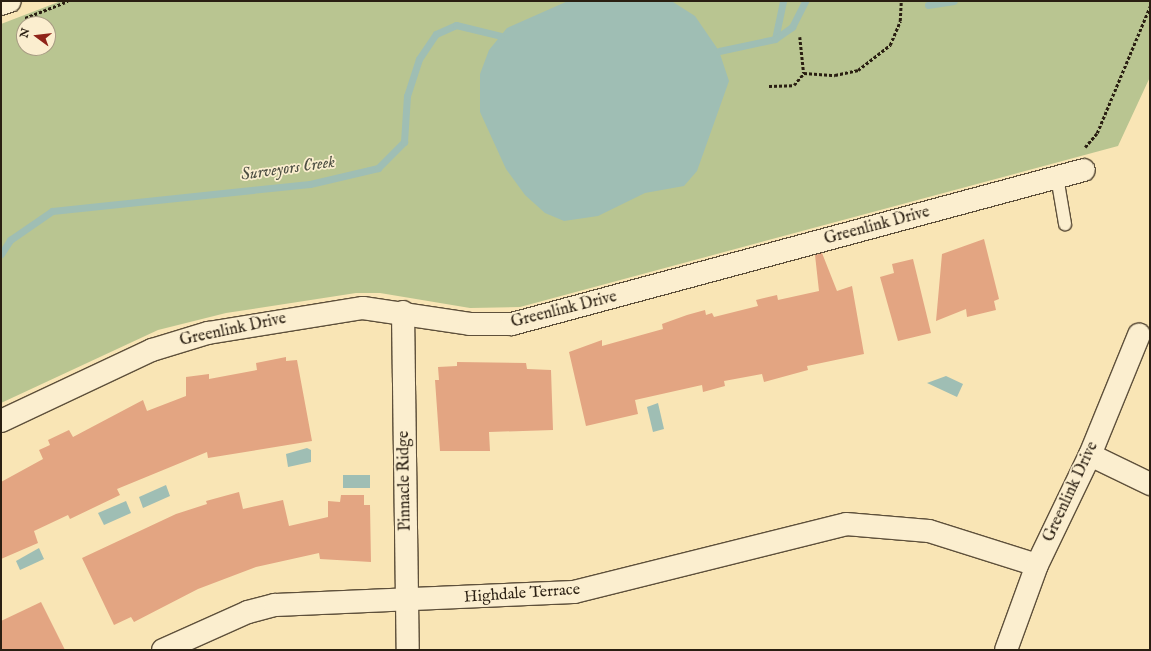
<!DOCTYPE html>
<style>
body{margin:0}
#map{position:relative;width:1151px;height:651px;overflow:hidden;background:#f9e5b5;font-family:"IM FELL English",serif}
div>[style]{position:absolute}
.green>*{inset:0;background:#b9c591}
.water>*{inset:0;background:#9fbeb4}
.stream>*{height:7px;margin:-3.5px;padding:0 3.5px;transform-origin:3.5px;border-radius:3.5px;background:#9fbeb4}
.building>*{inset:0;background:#e3a582}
.path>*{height:2.5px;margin-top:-1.25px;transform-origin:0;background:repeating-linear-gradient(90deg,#2a1f12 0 3px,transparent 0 5px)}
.roads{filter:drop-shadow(1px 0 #5e503b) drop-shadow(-1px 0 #5e503b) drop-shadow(0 1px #5e503b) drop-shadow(0 -1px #5e503b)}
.lane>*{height:12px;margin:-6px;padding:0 6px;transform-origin:6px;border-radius:6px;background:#fbeecf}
.street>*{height:22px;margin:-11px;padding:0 11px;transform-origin:11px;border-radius:11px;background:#fbeecf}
span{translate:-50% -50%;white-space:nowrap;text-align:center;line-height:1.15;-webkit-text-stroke:3.5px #fbeecf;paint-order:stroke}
.street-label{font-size:16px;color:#2a1f12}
.water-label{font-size:17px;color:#4d4f43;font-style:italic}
.frame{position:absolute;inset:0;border:2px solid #2a1f12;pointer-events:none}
.north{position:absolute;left:16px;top:16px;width:40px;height:40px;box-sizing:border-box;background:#fbeecf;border:1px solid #a79b83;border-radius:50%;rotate:285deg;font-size:11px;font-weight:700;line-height:16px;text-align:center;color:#2a1f12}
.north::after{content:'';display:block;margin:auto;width:14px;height:18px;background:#8f2418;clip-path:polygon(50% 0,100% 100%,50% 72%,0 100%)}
</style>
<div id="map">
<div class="green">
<i style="clip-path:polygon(evenodd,61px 1px,1150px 1px,1150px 77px,1118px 146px,520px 307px,470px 308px,380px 293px,356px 293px,226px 313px,158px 330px,1px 403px,1px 24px,61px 1px,24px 24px,48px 24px,48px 48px,24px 48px,24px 24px)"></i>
</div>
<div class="water">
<i style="clip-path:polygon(568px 1px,673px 2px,695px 16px,719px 51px,729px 81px,697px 171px,684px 186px,645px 193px,598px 216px,564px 221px,545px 213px,525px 195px,506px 169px,480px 112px,480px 74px,489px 50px,507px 28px)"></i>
<i style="clip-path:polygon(946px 376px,963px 384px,957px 397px,927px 383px)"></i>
<i style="clip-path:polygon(658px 403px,664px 429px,653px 432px,647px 407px)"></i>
<i style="clip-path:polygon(307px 448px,311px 450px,311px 462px,288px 467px,286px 454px)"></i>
<i style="clip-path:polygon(343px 475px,370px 475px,370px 488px,343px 488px)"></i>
<i style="clip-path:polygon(166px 485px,170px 496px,143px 508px,139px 497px)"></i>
<i style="clip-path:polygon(126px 501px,131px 513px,104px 525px,98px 513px)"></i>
<i style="clip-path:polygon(39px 548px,44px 559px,20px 570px,16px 561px)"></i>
</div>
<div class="stream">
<i style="left:928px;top:5px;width:26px;rotate:-9deg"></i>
<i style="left:775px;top:39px;width:39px;rotate:-78deg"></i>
<i style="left:719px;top:51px;width:57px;rotate:-12.1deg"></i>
<i style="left:775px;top:39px;width:21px;rotate:-35deg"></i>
<i style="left:792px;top:27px;width:29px;rotate:-63deg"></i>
<i style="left:1px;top:254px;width:17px;rotate:-57deg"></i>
<i style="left:10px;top:240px;width:51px;rotate:-34.6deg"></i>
<i style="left:52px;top:211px;width:259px;rotate:-6deg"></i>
<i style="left:310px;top:184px;width:70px;rotate:-13.2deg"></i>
<i style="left:378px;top:168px;width:37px;rotate:-45deg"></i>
<i style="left:404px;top:142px;width:46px;rotate:-86.3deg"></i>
<i style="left:407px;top:96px;width:39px;rotate:-72deg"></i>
<i style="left:419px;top:59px;width:30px;rotate:-56deg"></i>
<i style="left:436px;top:34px;width:22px;rotate:-24deg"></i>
<i style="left:456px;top:25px;width:46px;rotate:13.7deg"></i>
</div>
<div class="building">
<i style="clip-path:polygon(984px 239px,999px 299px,994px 301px,996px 310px,967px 317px,966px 309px,936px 321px,942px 254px)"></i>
<i style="clip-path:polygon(822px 253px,837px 291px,852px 286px,864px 354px,807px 366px,808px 370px,764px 382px,762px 374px,724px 381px,725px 386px,703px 392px,702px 385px,635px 400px,638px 414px,586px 426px,569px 352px,602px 340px,602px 346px,663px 329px,662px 324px,687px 315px,705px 310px,706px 315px,712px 313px,714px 317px,758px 306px,756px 300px,777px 295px,778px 300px,819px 291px,815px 255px)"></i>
<i style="clip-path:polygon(913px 259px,931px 333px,898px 341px,880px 277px,894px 273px,892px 264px)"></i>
<i style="clip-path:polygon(286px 357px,286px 361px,297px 360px,312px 441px,208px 458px,207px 452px,117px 489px,120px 495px,70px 519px,68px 515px,34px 531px,38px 543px,1px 559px,1px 482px,43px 459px,39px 450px,50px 445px,48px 440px,69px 430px,73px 437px,143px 400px,147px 411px,186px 396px,186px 377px,209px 374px,209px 379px,257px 370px,256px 363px)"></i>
<i style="clip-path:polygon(457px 362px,526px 363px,527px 369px,551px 370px,553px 430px,489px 432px,490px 451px,440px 451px,435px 380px,439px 380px,438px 367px,457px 366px)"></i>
<i style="clip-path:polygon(239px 492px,243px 509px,283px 500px,289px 526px,328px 517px,328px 501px,340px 502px,341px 495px,364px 495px,364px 505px,370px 505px,371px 562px,320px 559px,319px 553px,256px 567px,198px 589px,134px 622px,131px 617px,114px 625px,82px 558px,176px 514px,207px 504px,206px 501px)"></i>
<i style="clip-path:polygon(41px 602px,65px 650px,1px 650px,1px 621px)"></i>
</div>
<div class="path">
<i style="left:25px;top:18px;width:46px;rotate:-21.6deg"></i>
<i style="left:800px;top:37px;width:36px;rotate:84deg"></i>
<i style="left:804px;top:73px;width:31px;rotate:4deg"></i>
<i style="left:835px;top:75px;width:24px;rotate:-12deg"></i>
<i style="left:858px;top:70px;width:41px;rotate:-38deg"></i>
<i style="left:890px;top:45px;width:26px;rotate:-67deg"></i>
<i style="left:900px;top:21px;width:20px;rotate:-87deg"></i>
<i style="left:769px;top:86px;width:25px;rotate:-2deg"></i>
<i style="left:794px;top:85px;width:16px;rotate:-50deg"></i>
<i style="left:1085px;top:147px;width:18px;rotate:-49deg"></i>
<i style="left:1097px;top:133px;width:138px;rotate:-67.3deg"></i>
</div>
<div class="roads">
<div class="lane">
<i style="left:1057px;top:177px;width:48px;rotate:80.3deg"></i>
</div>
<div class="street">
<i style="left:1px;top:4px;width:9px;rotate:-18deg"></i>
<i style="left:403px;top:312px;width:338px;rotate:89.2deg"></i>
<i style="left:1px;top:421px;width:167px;rotate:-25.2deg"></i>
<i style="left:152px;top:350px;width:59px;rotate:-16.9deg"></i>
<i style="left:208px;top:333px;width:157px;rotate:-9.2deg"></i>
<i style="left:363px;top:308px;width:108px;rotate:8.5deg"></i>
<i style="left:470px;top:324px;width:42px"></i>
<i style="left:512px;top:324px;width:592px;rotate:-15.07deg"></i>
<i style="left:1090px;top:455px;width:67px;rotate:25.8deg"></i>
<i style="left:163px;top:650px;width:93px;rotate:-24.1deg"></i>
<i style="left:248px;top:612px;width:28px;rotate:-15deg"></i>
<i style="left:275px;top:605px;width:299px;rotate:-2.5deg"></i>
<i style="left:574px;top:592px;width:280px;rotate:-14deg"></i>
<i style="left:846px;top:524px;width:83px;rotate:4.8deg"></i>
<i style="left:929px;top:531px;width:113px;rotate:17.5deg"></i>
<i style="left:1006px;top:650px;width:90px;rotate:-70deg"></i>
<i style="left:1037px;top:565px;width:122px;rotate:-64.3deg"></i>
<i style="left:1090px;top:455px;width:130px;rotate:-67.8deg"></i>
</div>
</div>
<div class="street-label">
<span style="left:877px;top:226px;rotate:-15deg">Greenlink Drive</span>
<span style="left:564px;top:310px;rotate:-14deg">Greenlink Drive</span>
<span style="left:233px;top:330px;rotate:-12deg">Greenlink Drive</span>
<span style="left:405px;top:481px;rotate:-91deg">Pinnacle Ridge</span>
<span style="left:1071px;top:492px;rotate:-65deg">Greenlink Drive</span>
<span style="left:522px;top:594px;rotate:-4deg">Highdale Terrace</span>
</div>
<div class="water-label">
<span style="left:288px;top:169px;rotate:-8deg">Surveyors Creek</span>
</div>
<div class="frame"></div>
<div class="north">N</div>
</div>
